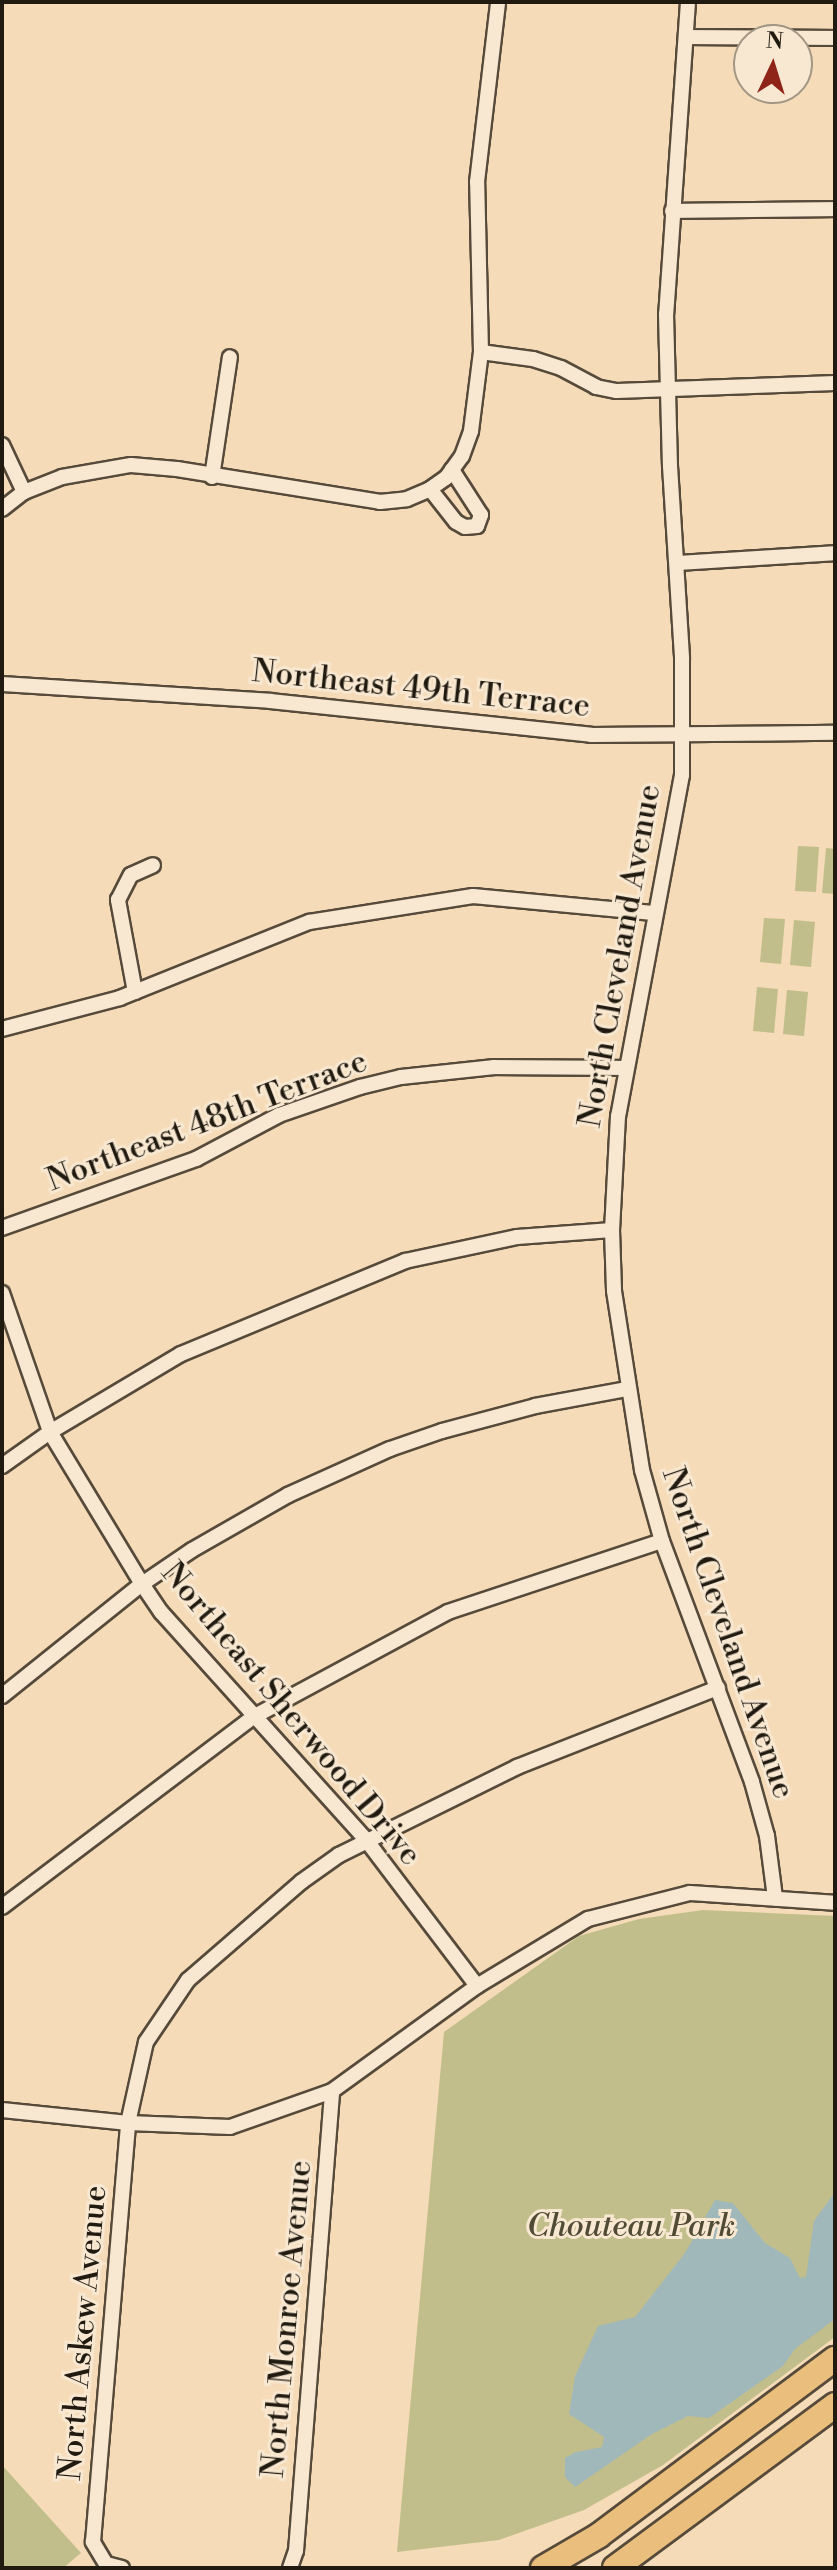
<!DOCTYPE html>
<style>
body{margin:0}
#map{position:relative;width:837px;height:2570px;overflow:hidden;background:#f5dbb8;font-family:"Libre Bodoni",serif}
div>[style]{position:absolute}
.green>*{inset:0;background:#c1be8b}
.water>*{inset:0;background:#a0b8b9}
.roads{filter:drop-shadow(2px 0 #564a3a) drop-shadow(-2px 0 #564a3a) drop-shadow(0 2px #564a3a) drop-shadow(0 -2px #564a3a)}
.minor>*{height:14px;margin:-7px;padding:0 7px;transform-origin:7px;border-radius:7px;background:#f8e8d1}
.motorway>*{height:24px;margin:-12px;padding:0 12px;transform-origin:12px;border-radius:12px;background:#eabe7c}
span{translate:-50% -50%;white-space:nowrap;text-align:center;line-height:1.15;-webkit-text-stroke:6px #f8e8d1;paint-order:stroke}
.street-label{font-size:32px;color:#211a10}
.park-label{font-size:32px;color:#514b35;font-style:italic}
.frame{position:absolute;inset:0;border:4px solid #211a10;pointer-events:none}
.north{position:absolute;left:733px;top:24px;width:80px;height:80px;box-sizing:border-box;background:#f8e8d1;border:2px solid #a29684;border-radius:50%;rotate:4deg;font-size:22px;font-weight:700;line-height:32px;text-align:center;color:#211a10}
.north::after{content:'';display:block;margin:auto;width:28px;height:36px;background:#8f2418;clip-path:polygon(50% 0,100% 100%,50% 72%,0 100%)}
</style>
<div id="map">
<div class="green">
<i style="clip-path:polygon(798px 846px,819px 847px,816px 892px,795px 891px)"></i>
<i style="clip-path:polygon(826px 848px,835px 849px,835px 894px,822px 893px)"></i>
<i style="clip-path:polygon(764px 918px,785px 919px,781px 964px,760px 962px)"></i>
<i style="clip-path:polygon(794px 920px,815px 922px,811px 967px,790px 965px)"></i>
<i style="clip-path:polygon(757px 987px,778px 989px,774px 1033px,753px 1031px)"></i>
<i style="clip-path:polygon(787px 990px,808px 992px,804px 1036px,783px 1034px)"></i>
<i style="clip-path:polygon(703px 1910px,835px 1916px,835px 2337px,663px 2465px,584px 2510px,499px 2540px,397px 2552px,444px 2032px,579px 1936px,639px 1919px)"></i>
<i style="clip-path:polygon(2px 2465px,81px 2553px,63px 2568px,2px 2568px)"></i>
</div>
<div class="water">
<i style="clip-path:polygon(835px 2192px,835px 2319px,795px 2349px,783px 2366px,709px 2418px,688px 2416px,652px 2434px,575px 2487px,565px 2477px,565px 2458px,576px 2452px,602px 2447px,604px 2437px,569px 2414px,575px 2376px,598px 2326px,635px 2317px,685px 2253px,715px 2200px,733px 2203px,765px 2243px,790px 2258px,800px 2278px,806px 2277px,814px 2221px)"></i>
</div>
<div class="roads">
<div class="minor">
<i style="left:688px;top:2px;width:313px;rotate:94deg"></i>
<i style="left:666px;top:314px;width:152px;rotate:88.5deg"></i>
<i style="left:670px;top:466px;width:193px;rotate:86.4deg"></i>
<i style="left:682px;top:659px;width:116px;rotate:90deg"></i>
<i style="left:682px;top:775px;width:347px;rotate:100.6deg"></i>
<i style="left:618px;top:1116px;width:114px;rotate:93deg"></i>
<i style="left:612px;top:1230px;width:61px;rotate:88.1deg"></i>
<i style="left:614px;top:1291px;width:181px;rotate:81.1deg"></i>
<i style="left:642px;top:1470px;width:74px;rotate:74.3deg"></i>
<i style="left:662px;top:1541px;width:257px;rotate:69.5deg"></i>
<i style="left:752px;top:1782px;width:56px;rotate:74.5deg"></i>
<i style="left:767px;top:1836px;width:63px;rotate:82.6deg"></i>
<i style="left:688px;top:37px;width:147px;rotate:0.4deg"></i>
<i style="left:672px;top:211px;width:163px;rotate:-0.7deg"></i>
<i style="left:481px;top:352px;width:52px;rotate:7.7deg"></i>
<i style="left:533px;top:359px;width:29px;rotate:18deg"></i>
<i style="left:561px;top:368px;width:40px;rotate:28deg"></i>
<i style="left:596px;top:387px;width:21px;rotate:11deg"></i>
<i style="left:617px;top:391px;width:218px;rotate:-2.1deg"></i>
<i style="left:2px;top:445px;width:52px;rotate:64.9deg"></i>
<i style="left:212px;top:477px;width:121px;rotate:-81.5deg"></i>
<i style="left:430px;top:489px;width:42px;rotate:51.8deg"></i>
<i style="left:456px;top:522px;width:10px;rotate:29deg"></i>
<i style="left:465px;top:527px;width:12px;rotate:-5deg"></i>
<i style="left:477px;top:526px;width:12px;rotate:-70deg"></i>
<i style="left:481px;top:515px;width:54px;rotate:-122.8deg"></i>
<i style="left:2px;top:509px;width:28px;rotate:-38deg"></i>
<i style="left:24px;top:492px;width:41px;rotate:-21.5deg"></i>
<i style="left:62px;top:477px;width:70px;rotate:-9.9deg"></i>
<i style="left:131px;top:465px;width:46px;rotate:5deg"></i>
<i style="left:177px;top:469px;width:206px;rotate:9.2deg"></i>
<i style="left:380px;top:502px;width:27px;rotate:-6deg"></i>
<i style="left:407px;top:499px;width:25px;rotate:-23deg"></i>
<i style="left:430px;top:489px;width:19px;rotate:-35deg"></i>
<i style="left:446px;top:478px;width:27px;rotate:-54deg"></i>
<i style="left:462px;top:456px;width:27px;rotate:-70deg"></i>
<i style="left:471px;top:431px;width:80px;rotate:-82.8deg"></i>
<i style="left:481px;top:352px;width:170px;rotate:-91.3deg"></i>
<i style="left:477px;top:182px;width:181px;rotate:-83.3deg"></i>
<i style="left:677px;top:563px;width:158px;rotate:-3.6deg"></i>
<i style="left:2px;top:684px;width:269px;rotate:3.6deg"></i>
<i style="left:270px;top:701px;width:323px;rotate:6deg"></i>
<i style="left:591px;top:735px;width:244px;rotate:-0.5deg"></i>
<i style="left:135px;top:992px;width:94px;rotate:-100.5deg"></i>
<i style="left:118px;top:900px;width:28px;rotate:-63deg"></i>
<i style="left:131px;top:875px;width:24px;rotate:-24deg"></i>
<i style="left:2px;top:1029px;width:122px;rotate:-14.7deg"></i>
<i style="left:120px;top:998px;width:204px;rotate:-21.9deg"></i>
<i style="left:309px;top:922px;width:166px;rotate:-9deg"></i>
<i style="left:473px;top:896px;width:181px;rotate:5.4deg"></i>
<i style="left:2px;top:1228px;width:206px;rotate:-19.6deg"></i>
<i style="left:196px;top:1159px;width:94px;rotate:-27.9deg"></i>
<i style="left:279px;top:1115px;width:86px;rotate:-19.1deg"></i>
<i style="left:360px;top:1087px;width:42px;rotate:-13.7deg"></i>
<i style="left:401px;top:1077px;width:94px;rotate:-6.1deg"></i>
<i style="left:494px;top:1067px;width:132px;rotate:0.4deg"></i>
<i style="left:2px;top:1293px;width:147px;rotate:70.9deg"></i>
<i style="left:50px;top:1432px;width:178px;rotate:58.8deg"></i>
<i style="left:142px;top:1584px;width:34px;rotate:56deg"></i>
<i style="left:161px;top:1612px;width:308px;rotate:48deg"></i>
<i style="left:367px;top:1841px;width:182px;rotate:52.8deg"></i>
<i style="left:2px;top:1466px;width:59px;rotate:-35.3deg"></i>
<i style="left:50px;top:1432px;width:152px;rotate:-30.8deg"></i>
<i style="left:181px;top:1354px;width:243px;rotate:-22.5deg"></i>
<i style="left:405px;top:1261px;width:115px;rotate:-12.1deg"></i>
<i style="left:517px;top:1237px;width:95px;rotate:-4.2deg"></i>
<i style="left:2px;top:1696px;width:179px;rotate:-38.7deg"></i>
<i style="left:142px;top:1584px;width:60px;rotate:-34.2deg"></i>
<i style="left:192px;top:1550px;width:111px;rotate:-29.8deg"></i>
<i style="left:288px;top:1495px;width:112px;rotate:-24.3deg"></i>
<i style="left:390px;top:1449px;width:55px;rotate:-19.1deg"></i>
<i style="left:442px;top:1431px;width:96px;rotate:-15deg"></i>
<i style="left:535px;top:1406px;width:94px;rotate:-10.5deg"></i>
<i style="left:2px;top:1907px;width:317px;rotate:-37.1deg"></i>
<i style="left:255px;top:1716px;width:219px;rotate:-28.3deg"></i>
<i style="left:448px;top:1612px;width:225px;rotate:-18.4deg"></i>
<i style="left:2px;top:2110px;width:127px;rotate:5.9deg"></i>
<i style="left:128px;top:2123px;width:102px;rotate:2.2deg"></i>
<i style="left:230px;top:2127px;width:108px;rotate:-19.4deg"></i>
<i style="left:332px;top:2091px;width:179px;rotate:-35.9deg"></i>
<i style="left:477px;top:1986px;width:130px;rotate:-31.1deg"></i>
<i style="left:588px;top:1919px;width:105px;rotate:-14.3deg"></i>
<i style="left:690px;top:1893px;width:145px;rotate:3.9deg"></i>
<i style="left:122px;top:2568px;width:16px;rotate:-166deg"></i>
<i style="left:106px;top:2564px;width:26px;rotate:-121deg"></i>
<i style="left:93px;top:2542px;width:420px;rotate:-85.2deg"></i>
<i style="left:128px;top:2123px;width:83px;rotate:-77.5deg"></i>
<i style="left:146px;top:2042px;width:75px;rotate:-55.9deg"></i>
<i style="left:188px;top:1980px;width:150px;rotate:-40.9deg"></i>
<i style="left:301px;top:1882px;width:47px;rotate:-35.4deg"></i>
<i style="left:339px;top:1855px;width:199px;rotate:-26.3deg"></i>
<i style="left:517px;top:1767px;width:216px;rotate:-21.5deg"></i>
<i style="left:290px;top:2568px;width:18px;rotate:-71deg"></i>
<i style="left:296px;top:2551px;width:461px;rotate:-85.5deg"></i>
</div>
<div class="motorway">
<i style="left:543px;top:2568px;width:64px;rotate:-30.2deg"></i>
<i style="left:598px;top:2536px;width:296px;rotate:-36.8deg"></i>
<i style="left:615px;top:2568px;width:274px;rotate:-36.5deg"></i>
</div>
</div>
<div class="street-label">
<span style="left:421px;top:689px;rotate:6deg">Northeast 49th Terrace</span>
<span style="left:620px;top:956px;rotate:-80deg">North Cleveland Avenue</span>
<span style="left:207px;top:1121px;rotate:-21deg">Northeast 48th Terrace</span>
<span style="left:728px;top:1633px;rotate:71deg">North Cleveland Avenue</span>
<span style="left:291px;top:1714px;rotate:50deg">Northeast Sherwood Drive</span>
<span style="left:287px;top:2319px;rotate:-85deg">North Monroe Avenue</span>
<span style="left:83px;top:2333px;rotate:-85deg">North Askew Avenue</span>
</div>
<div class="park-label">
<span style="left:631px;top:2226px">Chouteau Park</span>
</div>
<div class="frame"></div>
<div class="north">N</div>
</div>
